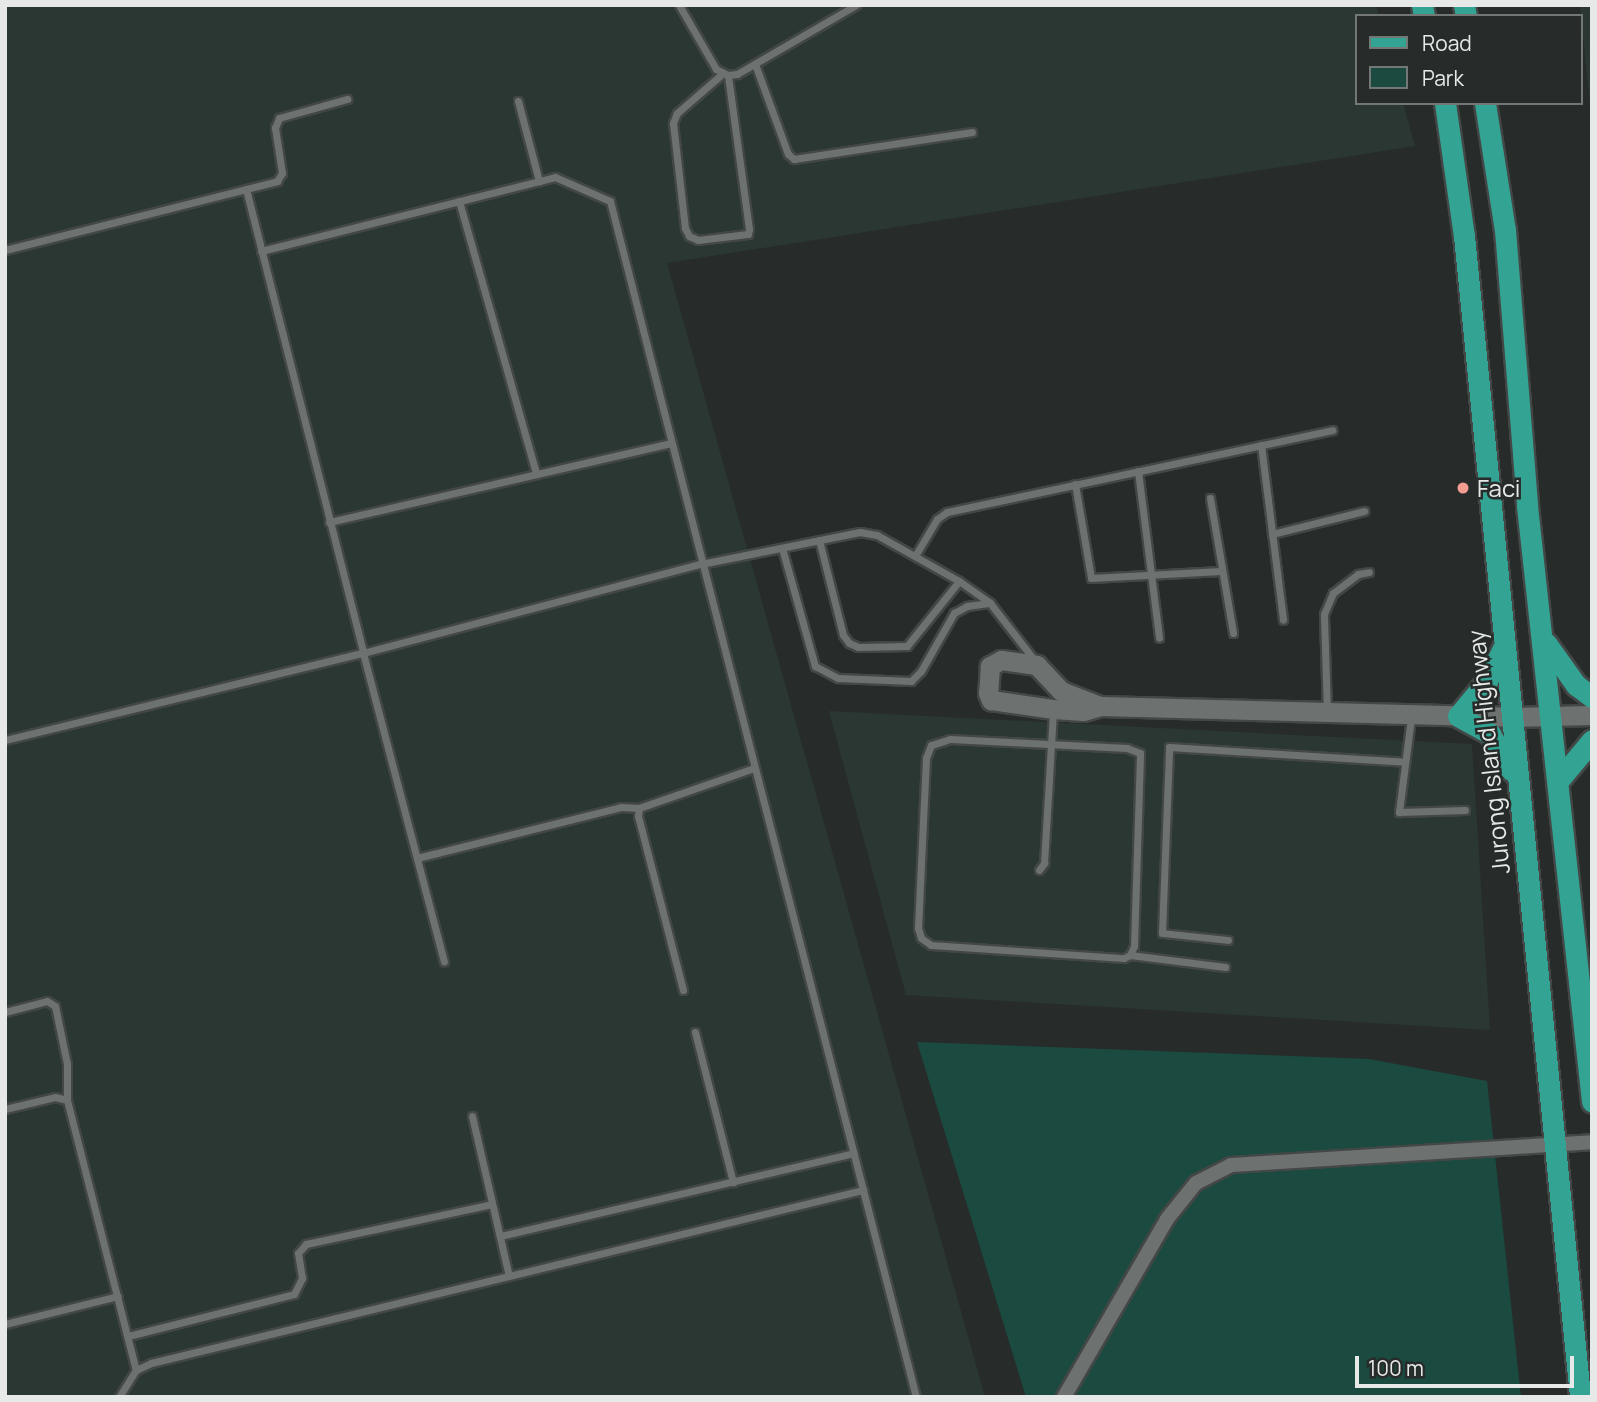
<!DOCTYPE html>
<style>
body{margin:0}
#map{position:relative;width:1597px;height:1402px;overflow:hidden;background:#272c2a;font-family:Manrope,sans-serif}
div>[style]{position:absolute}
.built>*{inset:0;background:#2a3733}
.green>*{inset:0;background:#1b4a40}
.roads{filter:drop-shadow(2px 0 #434746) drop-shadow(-2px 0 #434746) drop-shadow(0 2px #434746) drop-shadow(0 -2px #434746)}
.lane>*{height:7px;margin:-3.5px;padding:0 3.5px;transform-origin:3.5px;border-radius:3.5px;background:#6d7271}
.street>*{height:14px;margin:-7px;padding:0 7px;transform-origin:7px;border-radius:7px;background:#6d7271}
.secondary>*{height:19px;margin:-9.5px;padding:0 9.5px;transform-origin:9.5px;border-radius:9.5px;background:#6d7271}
.primary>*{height:21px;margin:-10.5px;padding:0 10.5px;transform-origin:10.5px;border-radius:10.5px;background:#33a393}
.dots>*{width:19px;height:19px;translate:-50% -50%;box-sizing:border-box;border:4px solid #272c2a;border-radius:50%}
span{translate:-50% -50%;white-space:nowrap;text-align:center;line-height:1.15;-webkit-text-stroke:5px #272c2a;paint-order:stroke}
.poi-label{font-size:24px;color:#e6e9e8}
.left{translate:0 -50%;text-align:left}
.street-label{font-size:24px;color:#e6e9e8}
.frame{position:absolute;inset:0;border:7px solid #e6e9e8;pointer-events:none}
.legend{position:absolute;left:1355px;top:14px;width:228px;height:91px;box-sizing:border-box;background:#272c2a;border:2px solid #737876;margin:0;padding:9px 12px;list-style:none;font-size:21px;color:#e6e9e8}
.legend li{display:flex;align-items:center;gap:14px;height:35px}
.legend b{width:35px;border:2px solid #737876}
.scale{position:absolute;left:1355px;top:1356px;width:219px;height:32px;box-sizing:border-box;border:4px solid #e6e9e8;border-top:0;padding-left:9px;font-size:21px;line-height:24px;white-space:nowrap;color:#e6e9e8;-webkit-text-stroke:5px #272c2a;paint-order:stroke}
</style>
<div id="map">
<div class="built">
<i style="clip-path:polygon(5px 5px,1376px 5px,1379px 16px,1357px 16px,1357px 103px,1403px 103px,1415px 146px,667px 263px,985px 1397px,5px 1397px)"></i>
<i style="clip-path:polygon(1580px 5px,1592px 5px,1592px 125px,1581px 16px)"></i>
<i style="clip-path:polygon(829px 711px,1472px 744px,1490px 1030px,906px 995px)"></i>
</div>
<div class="green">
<i style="clip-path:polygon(917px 1042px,1369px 1059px,1487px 1081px,1521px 1397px,1026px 1397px)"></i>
</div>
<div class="roads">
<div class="lane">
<i style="left:679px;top:5px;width:74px;rotate:60deg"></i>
<i style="left:716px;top:69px;width:13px;rotate:27deg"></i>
<i style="left:728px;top:75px;width:9px;rotate:-6deg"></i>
<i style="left:737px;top:74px;width:138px;rotate:-30.1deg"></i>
<i style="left:755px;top:64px;width:96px;rotate:69.9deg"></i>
<i style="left:788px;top:154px;width:8px;rotate:40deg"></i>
<i style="left:794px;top:159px;width:180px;rotate:-8.6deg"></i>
<i style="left:722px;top:74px;width:60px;rotate:139.1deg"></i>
<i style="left:677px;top:113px;width:11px;rotate:112deg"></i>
<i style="left:673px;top:123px;width:106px;rotate:83.5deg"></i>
<i style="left:685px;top:228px;width:9px;rotate:63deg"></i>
<i style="left:689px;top:236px;width:10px;rotate:24deg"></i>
<i style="left:698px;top:240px;width:50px;rotate:-6.8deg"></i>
<i style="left:748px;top:234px;width:5px;rotate:-79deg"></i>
<i style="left:749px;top:229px;width:155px;rotate:-97.8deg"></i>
<i style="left:518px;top:101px;width:83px;rotate:75.3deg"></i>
<i style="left:246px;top:189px;width:479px;rotate:75.8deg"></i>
<i style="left:363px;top:653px;width:319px;rotate:75.3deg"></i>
<i style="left:459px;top:201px;width:284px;rotate:74.2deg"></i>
<i style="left:5px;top:250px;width:281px;rotate:-14.2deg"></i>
<i style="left:277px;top:181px;width:9px;rotate:-58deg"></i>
<i style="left:282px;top:173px;width:46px;rotate:-98.8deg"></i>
<i style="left:275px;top:128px;width:11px;rotate:-68deg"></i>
<i style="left:279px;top:118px;width:71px;rotate:-15.6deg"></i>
<i style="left:261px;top:251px;width:303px;rotate:-14.1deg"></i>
<i style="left:555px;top:177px;width:60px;rotate:23.6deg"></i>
<i style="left:610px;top:201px;width:1235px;rotate:75.65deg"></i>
<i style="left:1261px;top:445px;width:176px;rotate:82.8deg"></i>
<i style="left:1138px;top:471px;width:168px;rotate:82.8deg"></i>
<i style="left:1075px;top:484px;width:95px;rotate:80.3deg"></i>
<i style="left:1091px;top:578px;width:130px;rotate:-3.1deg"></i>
<i style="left:1210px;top:498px;width:137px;rotate:80.3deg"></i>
<i style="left:329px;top:522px;width:351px;rotate:-13deg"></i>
<i style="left:1272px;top:534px;width:95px;rotate:-14deg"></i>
<i style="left:819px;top:540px;width:98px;rotate:75.8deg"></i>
<i style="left:843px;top:635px;width:10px;rotate:53deg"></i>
<i style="left:849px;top:643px;width:10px;rotate:24deg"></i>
<i style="left:858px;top:647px;width:49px;rotate:-1.2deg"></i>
<i style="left:907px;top:646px;width:83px;rotate:-51.3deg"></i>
<i style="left:782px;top:548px;width:123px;rotate:74.4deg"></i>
<i style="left:815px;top:666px;width:26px;rotate:28deg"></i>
<i style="left:838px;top:678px;width:73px;rotate:2.4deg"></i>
<i style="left:911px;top:681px;width:14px;rotate:-45deg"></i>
<i style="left:921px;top:671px;width:67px;rotate:-60.4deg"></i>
<i style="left:954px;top:613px;width:15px;rotate:-28deg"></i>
<i style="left:967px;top:606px;width:22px;rotate:-8deg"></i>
<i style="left:915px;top:556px;width:43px;rotate:-59.3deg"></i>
<i style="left:937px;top:519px;width:12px;rotate:-35deg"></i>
<i style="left:947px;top:512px;width:394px;rotate:-12deg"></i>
<i style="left:1327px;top:712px;width:98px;rotate:-91.8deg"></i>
<i style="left:1324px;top:614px;width:23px;rotate:-67deg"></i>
<i style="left:1333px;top:593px;width:31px;rotate:-37deg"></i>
<i style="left:1358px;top:574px;width:11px;rotate:-10deg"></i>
<i style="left:1411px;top:718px;width:95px;rotate:97.3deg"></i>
<i style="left:1399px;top:812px;width:66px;rotate:-1.7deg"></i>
<i style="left:5px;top:740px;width:368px;rotate:-13.7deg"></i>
<i style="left:363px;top:653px;width:350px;rotate:-14.8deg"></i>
<i style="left:701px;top:564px;width:162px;rotate:-11.4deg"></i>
<i style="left:860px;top:532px;width:17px;rotate:10deg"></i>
<i style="left:877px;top:535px;width:94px;rotate:29.3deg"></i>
<i style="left:959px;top:581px;width:38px;rotate:35deg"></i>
<i style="left:990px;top:603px;width:73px;rotate:52.2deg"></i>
<i style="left:417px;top:858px;width:210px;rotate:-14deg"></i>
<i style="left:621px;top:807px;width:18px;rotate:3deg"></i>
<i style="left:1039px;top:870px;width:9px;rotate:-54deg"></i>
<i style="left:1044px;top:863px;width:153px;rotate:-86.6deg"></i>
<i style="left:1228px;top:940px;width:66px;rotate:-173.9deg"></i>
<i style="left:1162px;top:933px;width:186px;rotate:-87.8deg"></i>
<i style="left:1169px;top:747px;width:236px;rotate:3.6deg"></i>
<i style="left:1130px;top:955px;width:10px;rotate:-66deg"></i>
<i style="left:1134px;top:946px;width:193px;rotate:-88.2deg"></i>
<i style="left:1140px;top:753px;width:14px;rotate:-159deg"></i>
<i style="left:1127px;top:748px;width:177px;rotate:-177.1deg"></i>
<i style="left:950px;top:739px;width:20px;rotate:162deg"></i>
<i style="left:931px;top:745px;width:14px;rotate:111deg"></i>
<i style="left:926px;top:758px;width:170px;rotate:92.7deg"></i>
<i style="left:918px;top:928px;width:10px;rotate:73deg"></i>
<i style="left:921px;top:938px;width:12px;rotate:35deg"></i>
<i style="left:931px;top:945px;width:193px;rotate:3.9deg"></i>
<i style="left:1124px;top:958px;width:7px;rotate:-27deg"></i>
<i style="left:1130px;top:955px;width:96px;rotate:7.2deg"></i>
<i style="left:683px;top:990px;width:180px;rotate:-104.5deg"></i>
<i style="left:638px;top:816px;width:8px;rotate:-83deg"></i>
<i style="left:639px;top:808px;width:122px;rotate:-19.2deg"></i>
<i style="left:5px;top:1012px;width:43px;rotate:-14.7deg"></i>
<i style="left:47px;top:1001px;width:9px;rotate:32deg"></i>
<i style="left:55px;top:1006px;width:59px;rotate:78.3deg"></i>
<i style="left:67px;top:1064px;width:36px;rotate:90deg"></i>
<i style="left:67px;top:1100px;width:279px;rotate:75.7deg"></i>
<i style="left:695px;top:1032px;width:155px;rotate:75.8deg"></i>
<i style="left:5px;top:1109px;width:51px;rotate:-13.5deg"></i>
<i style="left:55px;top:1097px;width:12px;rotate:14deg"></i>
<i style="left:472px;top:1116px;width:164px;rotate:77deg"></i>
<i style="left:500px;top:1236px;width:363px;rotate:-13.2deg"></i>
<i style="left:5px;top:1324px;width:116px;rotate:-13.9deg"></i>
<i style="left:128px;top:1336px;width:171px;rotate:-14.2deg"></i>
<i style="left:294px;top:1294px;width:18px;rotate:-63deg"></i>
<i style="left:302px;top:1278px;width:25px;rotate:-99deg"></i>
<i style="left:298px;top:1253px;width:12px;rotate:-48deg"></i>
<i style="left:306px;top:1244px;width:190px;rotate:-12.1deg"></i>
<i style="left:119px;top:1397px;width:32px;rotate:-58deg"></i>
<i style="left:136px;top:1370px;width:17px;rotate:-25deg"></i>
<i style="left:151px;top:1363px;width:733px;rotate:-13.66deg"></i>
</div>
<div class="street">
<i style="left:1064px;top:1397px;width:206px;rotate:-59.9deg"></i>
<i style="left:1167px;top:1219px;width:46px;rotate:-51.1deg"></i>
<i style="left:1196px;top:1183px;width:39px;rotate:-27deg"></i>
<i style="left:1231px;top:1165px;width:362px;rotate:-3.6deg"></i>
</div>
<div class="secondary">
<i style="left:1100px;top:706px;width:42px;rotate:-159deg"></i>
<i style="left:1061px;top:691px;width:35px;rotate:-133deg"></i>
<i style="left:1037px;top:665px;width:36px;rotate:-172deg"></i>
<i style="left:1001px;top:660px;width:13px;rotate:151deg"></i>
<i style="left:990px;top:666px;width:27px;rotate:94deg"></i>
<i style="left:988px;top:693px;width:8px;rotate:67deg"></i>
<i style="left:991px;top:700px;width:63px;rotate:8.3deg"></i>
<i style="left:1053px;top:709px;width:30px;rotate:4deg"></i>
<i style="left:1083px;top:711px;width:18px;rotate:-16deg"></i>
<i style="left:1100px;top:706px;width:410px;rotate:1.5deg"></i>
<i style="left:1510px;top:717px;width:82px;rotate:-1.4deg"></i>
</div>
<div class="primary">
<i style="left:1422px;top:5px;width:11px;rotate:80deg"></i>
<i style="left:1464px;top:5px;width:11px;rotate:80deg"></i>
<i style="left:1445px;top:103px;width:134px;rotate:81.9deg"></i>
<i style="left:1464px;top:236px;width:1167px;rotate:84.29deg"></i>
<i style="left:1485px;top:103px;width:129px;rotate:81.1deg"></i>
<i style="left:1505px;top:230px;width:277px;rotate:85.4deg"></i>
<i style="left:1527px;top:506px;width:599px;rotate:83.77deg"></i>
<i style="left:1546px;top:643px;width:52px;rotate:54.5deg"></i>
<i style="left:1576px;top:685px;width:20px;rotate:37deg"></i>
<i style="left:1503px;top:648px;width:37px;rotate:116deg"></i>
<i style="left:1487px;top:681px;width:45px;rotate:129.6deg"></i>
<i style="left:1458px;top:716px;width:37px;rotate:29deg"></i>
<i style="left:1490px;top:734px;width:42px;rotate:59.7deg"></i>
<i style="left:1558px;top:781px;width:53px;rotate:-50.3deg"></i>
</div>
</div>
<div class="dots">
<i style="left:1463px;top:488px;background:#f59c91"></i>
</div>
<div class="poi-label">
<span class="left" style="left:1477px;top:488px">Faci</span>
</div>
<div class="street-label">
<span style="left:1488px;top:752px;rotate:-96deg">Jurong Island Highway</span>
</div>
<div class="frame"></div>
<ul class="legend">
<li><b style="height:9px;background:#33a393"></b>Road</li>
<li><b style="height:19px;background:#1b4a40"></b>Park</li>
</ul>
<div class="scale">100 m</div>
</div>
